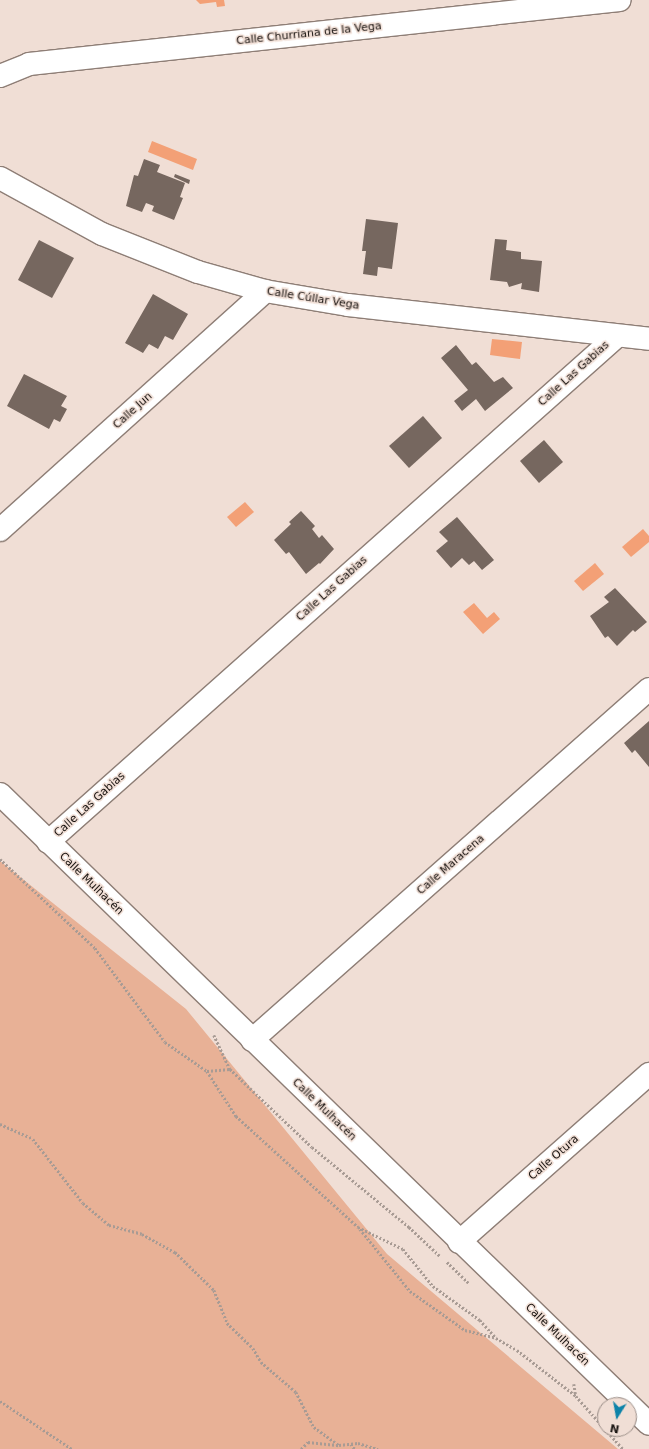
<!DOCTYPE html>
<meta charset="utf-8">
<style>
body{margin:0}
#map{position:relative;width:649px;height:1449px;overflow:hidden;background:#f0ded5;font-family:"DejaVu Sans",sans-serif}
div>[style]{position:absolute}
.green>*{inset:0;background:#e8b196}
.water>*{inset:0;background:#f3a076}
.building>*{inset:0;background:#76675f}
.path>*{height:2.5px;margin-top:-1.25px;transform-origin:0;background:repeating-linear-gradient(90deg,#a89b94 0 2px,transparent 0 4px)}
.roads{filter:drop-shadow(1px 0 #8e7e76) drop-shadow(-1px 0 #8e7e76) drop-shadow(0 1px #8e7e76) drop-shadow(0 -1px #8e7e76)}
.minor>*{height:22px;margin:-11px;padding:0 11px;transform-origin:11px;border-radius:11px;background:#fff}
span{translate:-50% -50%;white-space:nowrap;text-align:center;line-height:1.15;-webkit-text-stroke:3px #f0ded5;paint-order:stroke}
.street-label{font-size:11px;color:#17120f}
.north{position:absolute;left:597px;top:1397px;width:40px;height:40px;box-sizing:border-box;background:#f0ded5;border:1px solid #998c86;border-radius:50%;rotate:191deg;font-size:11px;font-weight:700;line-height:16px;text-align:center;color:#17120f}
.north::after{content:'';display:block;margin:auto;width:14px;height:18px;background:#0d83a9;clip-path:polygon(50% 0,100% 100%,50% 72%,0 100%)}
</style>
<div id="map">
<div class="green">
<i style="clip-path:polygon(0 861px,186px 1009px,387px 1254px,618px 1449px,0 1449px)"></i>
</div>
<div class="water">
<i style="clip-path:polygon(196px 0,224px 0,225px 6px,217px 7px,216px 2px,200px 4px)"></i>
<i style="clip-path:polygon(152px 141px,197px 159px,193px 170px,148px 152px)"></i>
<i style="clip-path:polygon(492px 339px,522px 342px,520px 359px,490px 355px)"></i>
<i style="clip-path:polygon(245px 502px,254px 512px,236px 527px,227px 517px)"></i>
<i style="clip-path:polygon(643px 529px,649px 536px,649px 542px,631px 557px,622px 547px)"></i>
<i style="clip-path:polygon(595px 563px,604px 574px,583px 591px,574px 581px)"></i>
<i style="clip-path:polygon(474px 603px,487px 618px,494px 612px,500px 619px,483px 634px,463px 612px)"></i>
</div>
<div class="building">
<i style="clip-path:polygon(144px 159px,160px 165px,157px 172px,185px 183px,180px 197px,183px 198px,174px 220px,152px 211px,154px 206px,146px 203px,142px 212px,126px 206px,134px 175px,138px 176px)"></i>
<i style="clip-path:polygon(175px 174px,190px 180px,189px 184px,174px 177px)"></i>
<i style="clip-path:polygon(366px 219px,398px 223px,392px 269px,378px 267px,377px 276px,363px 274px,366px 251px,362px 251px)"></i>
<i style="clip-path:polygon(495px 239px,507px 240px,506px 250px,521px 252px,521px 259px,542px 261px,539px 292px,521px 289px,522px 283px,509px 287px,507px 282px,490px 280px)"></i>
<i style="clip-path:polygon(39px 240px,74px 258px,52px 298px,18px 280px)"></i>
<i style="clip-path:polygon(153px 294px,188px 314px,173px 340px,165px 336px,158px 349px,149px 344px,143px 353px,125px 343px)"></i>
<i style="clip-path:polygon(456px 345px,472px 365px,476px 362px,494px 382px,503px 377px,513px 388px,485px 411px,476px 399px,462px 411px,454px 401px,468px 390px,441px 358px)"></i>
<i style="clip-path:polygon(24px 374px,67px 396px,61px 406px,67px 409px,60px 422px,54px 419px,49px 429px,7px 406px)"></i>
<i style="clip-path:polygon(423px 416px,442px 438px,409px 468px,389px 446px)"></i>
<i style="clip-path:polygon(544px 440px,563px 462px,539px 483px,520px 461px)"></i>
<i style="clip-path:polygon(301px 511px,315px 526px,312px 529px,319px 538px,322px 535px,334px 549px,320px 564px,319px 563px,306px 574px,289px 552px,286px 554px,274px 540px,291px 524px,289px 522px)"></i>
<i style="clip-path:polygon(457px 517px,494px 560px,482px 570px,474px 561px,469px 565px,462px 558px,451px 568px,436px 551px,448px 541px,439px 532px)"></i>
<i style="clip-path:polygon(615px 588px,647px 622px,635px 632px,633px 630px,617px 646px,608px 636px,605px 638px,590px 616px,609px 602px,604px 597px)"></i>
<i style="clip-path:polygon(649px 721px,649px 767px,635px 750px,632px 753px,624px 743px)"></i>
</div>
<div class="path">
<i style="left:0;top:859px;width:130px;rotate:43.1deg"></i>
<i style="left:95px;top:948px;width:117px;rotate:53.3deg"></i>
<i style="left:165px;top:1042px;width:51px;rotate:34.6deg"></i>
<i style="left:207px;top:1071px;width:54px;rotate:57.2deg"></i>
<i style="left:236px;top:1116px;width:165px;rotate:42.3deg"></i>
<i style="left:358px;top:1227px;width:50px;rotate:26.1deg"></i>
<i style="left:403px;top:1249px;width:48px;rotate:51deg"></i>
<i style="left:433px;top:1286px;width:58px;rotate:35.9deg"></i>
<i style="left:480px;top:1320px;width:24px;rotate:48deg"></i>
<i style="left:496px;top:1338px;width:24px;rotate:30deg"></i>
<i style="left:517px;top:1350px;width:75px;rotate:37.9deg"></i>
<i style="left:576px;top:1396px;width:71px;rotate:48.4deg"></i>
<i style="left:214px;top:1035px;width:38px;rotate:65deg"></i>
<i style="left:230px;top:1069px;width:113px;rotate:43.6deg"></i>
<i style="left:312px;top:1147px;width:126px;rotate:39.5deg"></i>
<i style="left:409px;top:1227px;width:42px;rotate:43.1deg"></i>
<i style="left:207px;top:1071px;width:23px;rotate:-5deg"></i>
<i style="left:0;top:1124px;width:36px;rotate:24deg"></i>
<i style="left:33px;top:1139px;width:81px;rotate:52deg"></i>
<i style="left:83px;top:1203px;width:34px;rotate:40deg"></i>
<i style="left:109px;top:1225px;width:34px;rotate:15deg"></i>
<i style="left:142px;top:1234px;width:38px;rotate:29deg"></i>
<i style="left:175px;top:1252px;width:54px;rotate:44.3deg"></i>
<i style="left:214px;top:1290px;width:35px;rotate:68deg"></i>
<i style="left:227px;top:1323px;width:36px;rotate:44deg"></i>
<i style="left:253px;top:1348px;width:16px;rotate:60deg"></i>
<i style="left:261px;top:1362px;width:46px;rotate:40.6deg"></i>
<i style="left:296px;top:1392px;width:39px;rotate:63deg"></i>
<i style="left:314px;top:1427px;width:31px;rotate:36deg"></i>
<i style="left:339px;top:1445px;width:19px;rotate:-6deg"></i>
<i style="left:358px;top:1443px;width:21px;rotate:17deg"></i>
<i style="left:360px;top:1229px;width:80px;rotate:51.1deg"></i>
<i style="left:410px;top:1291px;width:67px;rotate:35.3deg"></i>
<i style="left:465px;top:1330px;width:32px;rotate:14deg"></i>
<i style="left:447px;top:1262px;width:30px;rotate:44deg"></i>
<i style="left:574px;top:1384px;width:12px;rotate:81deg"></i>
<i style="left:0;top:1401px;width:87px;rotate:33.7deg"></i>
<i style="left:351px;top:1444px;width:6px;rotate:51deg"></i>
<i style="left:301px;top:1449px;width:10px;rotate:-45deg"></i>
<i style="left:308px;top:1442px;width:31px;rotate:6deg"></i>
</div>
<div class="roads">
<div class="minor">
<i style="left:0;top:76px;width:31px;rotate:-22deg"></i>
<i style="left:29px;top:64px;width:594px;rotate:-6.18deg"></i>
<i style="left:0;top:178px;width:116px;rotate:28.8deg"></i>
<i style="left:102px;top:234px;width:103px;rotate:21.6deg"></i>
<i style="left:198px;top:272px;width:70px;rotate:15.8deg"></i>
<i style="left:265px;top:291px;width:84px;rotate:9.6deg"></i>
<i style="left:348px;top:305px;width:303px;rotate:6.4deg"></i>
<i style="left:0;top:530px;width:357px;rotate:-42deg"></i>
<i style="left:0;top:794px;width:904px;rotate:44.15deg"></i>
<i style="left:48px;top:842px;width:760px;rotate:-41.64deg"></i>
<i style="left:252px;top:1040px;width:530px;rotate:-41.48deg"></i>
<i style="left:459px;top:1242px;width:254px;rotate:-41.5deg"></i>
</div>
</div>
<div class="street-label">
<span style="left:309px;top:34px;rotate:-6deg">Calle Churriana de la Vega</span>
<span style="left:313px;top:299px;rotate:9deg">Calle Cúllar Vega</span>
<span style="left:574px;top:374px;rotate:-42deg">Calle Las Gabias</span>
<span style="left:133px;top:411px;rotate:-42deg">Calle Jun</span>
<span style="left:332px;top:589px;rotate:-42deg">Calle Las Gabias</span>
<span style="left:90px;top:805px;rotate:-42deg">Calle Las Gabias</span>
<span style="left:451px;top:865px;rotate:-41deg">Calle Maracena</span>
<span style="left:91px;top:884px;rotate:44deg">Calle Mulhacén</span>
<span style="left:324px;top:1110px;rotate:44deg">Calle Mulhacén</span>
<span style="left:554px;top:1158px;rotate:-41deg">Calle Otura</span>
<span style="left:557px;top:1335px;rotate:44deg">Calle Mulhacén</span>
</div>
<div class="north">N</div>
</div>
